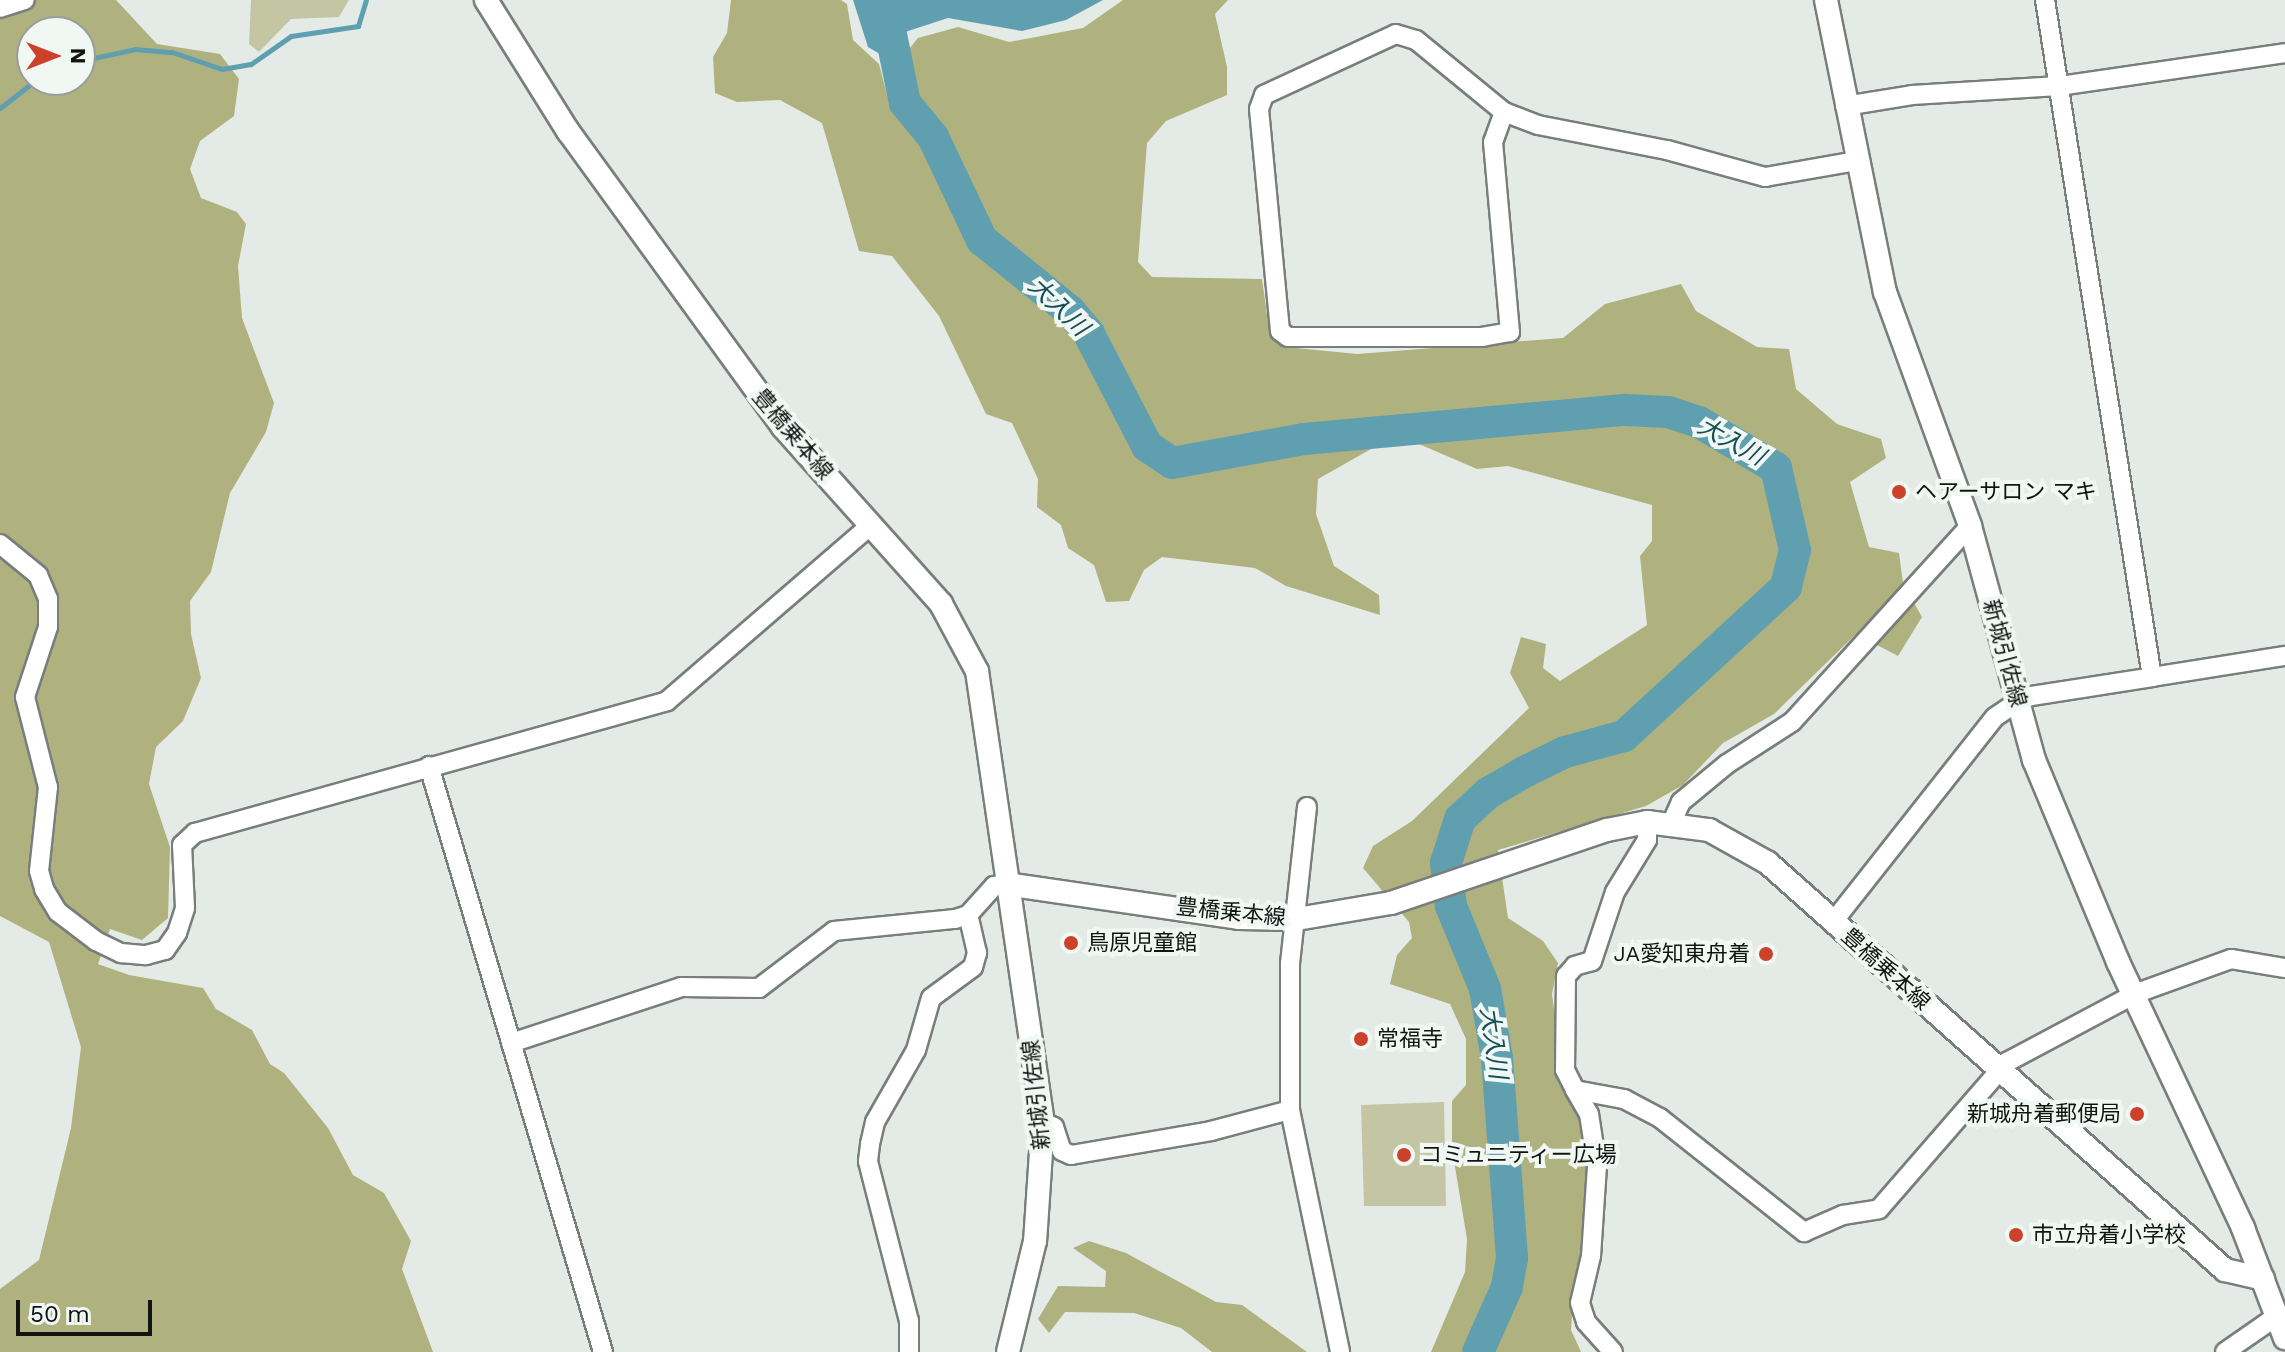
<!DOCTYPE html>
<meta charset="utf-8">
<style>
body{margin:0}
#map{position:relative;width:2285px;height:1352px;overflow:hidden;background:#e4ebe7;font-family:"Work Sans","Noto Sans JP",sans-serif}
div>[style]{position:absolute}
.green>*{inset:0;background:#c3c5a3}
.forest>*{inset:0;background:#afb27e}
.water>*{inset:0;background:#5f9faf}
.stream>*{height:5px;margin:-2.5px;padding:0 2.5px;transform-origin:2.5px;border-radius:2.5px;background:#5f9faf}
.river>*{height:32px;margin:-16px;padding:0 16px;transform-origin:16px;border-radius:16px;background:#5f9faf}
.roads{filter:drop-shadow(2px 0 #787e7b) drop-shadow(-2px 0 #787e7b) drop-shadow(0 2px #787e7b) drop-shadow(0 -2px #787e7b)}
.minor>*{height:18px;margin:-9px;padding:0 9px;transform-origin:9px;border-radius:9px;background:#fff}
.major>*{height:22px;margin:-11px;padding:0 11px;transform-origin:11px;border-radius:11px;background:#fff}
.dots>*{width:22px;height:22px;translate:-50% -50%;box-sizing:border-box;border:4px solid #f1f8f4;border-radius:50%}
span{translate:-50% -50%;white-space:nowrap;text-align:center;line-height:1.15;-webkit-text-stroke:8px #f1f8f4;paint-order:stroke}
.street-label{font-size:22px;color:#121413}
.poi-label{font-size:22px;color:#121413}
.left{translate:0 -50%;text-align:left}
.right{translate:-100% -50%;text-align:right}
.water-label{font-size:24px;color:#154d59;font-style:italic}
.north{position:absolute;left:16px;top:16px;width:80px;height:80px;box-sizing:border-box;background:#f1f8f4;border:2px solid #989d9a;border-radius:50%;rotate:90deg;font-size:22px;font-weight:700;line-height:32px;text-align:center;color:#121413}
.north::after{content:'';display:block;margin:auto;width:28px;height:36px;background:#cc412a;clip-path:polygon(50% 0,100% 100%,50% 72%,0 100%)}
.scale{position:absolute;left:16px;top:1300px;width:136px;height:36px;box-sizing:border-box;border:4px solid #121413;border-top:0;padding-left:10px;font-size:24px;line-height:28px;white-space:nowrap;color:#121413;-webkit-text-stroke:6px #f1f8f4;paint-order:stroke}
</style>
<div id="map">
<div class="green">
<i style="clip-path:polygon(251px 0,349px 0,339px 17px,291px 19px,259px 52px,249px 44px)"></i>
<i style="clip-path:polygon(1444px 1102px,1446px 1206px,1364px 1206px,1361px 1105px)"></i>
</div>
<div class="forest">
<i style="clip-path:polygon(evenodd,0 0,116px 0,157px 44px,220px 54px,239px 79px,234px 116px,200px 141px,190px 169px,201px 198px,237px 212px,246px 224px,238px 266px,242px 318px,274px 403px,266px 432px,230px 493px,211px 572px,190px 601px,191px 634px,201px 678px,183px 721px,156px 747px,149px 784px,170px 847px,168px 918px,142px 940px,110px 929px,98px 964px,129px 975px,203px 988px,216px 1009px,252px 1030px,270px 1064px,284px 1073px,328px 1128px,353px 1175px,384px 1193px,411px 1241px,402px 1269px,433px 1352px,0 1352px,0 1289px,39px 1260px,71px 1128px,81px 1047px,49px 942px,0 916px,0 0,32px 32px,80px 32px,80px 80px,32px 80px,32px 32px)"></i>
<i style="clip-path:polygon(731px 0,841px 0,847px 4px,853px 40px,879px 64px,888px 98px,911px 84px,905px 54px,918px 38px,958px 27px,1009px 42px,1083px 28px,1123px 0,1228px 0,1215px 14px,1227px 67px,1227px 95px,1166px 121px,1147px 143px,1138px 262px,1152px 277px,1262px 279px,1268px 322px,1286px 347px,1357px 354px,1563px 338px,1605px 304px,1681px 284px,1696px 311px,1757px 347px,1789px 349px,1796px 389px,1837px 424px,1881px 439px,1886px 458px,1850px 482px,1869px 547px,1899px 553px,1903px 583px,1922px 617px,1898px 656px,1856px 634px,1774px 714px,1723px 743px,1683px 785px,1646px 806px,1498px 850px,1508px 918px,1543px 941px,1558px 963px,1552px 994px,1560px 1056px,1581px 1093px,1591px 1157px,1589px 1252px,1573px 1300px,1571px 1330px,1581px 1352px,1431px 1352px,1465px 1272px,1467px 1239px,1452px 1149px,1452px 1101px,1466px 1085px,1466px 1039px,1450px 1004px,1390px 984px,1397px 955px,1412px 938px,1409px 922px,1363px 868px,1373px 846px,1412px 821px,1529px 708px,1510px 673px,1521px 637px,1546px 644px,1543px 668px,1560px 681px,1647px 625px,1640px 556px,1652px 541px,1652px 505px,1508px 466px,1477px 469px,1412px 441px,1387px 440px,1318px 479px,1316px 514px,1334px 566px,1379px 595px,1380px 615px,1286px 586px,1255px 568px,1162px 557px,1144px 570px,1129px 601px,1106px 602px,1094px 565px,1068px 548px,1061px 525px,1037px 507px,1038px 479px,1012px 423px,986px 414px,939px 316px,892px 256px,859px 251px,822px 123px,780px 100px,737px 102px,715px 93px,713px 57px,727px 33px)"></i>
<i style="clip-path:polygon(1089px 1241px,1126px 1253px,1216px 1302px,1242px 1305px,1307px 1352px,1212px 1352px,1181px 1328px,1134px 1313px,1065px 1312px,1049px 1333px,1038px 1319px,1058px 1286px,1105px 1287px,1106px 1271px,1073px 1248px)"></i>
</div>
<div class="water">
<i style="clip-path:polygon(853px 0,1103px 0,1066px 20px,1022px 31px,948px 18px,905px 32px,899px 50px,885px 57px,868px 47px)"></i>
</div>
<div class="stream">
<i style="left:80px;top:61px;width:56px;rotate:-12.3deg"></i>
<i style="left:135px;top:49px;width:37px;rotate:5deg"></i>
<i style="left:172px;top:52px;width:53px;rotate:18.8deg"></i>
<i style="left:222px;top:69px;width:29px;rotate:-10deg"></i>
<i style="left:251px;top:64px;width:49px;rotate:-35deg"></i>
<i style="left:291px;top:36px;width:68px;rotate:-8.5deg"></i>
<i style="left:358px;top:26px;width:27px;rotate:-73deg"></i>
<i style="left:0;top:108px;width:46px;rotate:-37.9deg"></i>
</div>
<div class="river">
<i style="left:884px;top:0;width:105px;rotate:78.5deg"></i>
<i style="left:905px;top:103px;width:44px;rotate:50.5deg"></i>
<i style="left:933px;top:137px;width:114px;rotate:64.6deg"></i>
<i style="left:982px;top:240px;width:113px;rotate:38.9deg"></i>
<i style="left:1070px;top:311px;width:30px;rotate:50deg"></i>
<i style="left:1089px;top:334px;width:126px;rotate:62.6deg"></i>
<i style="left:1147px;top:446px;width:30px;rotate:34deg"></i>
<i style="left:1172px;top:463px;width:134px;rotate:-10.3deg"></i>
<i style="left:1304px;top:439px;width:322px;rotate:-5.2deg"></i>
<i style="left:1625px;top:410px;width:43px;rotate:2.7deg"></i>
<i style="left:1668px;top:412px;width:33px;rotate:18deg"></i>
<i style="left:1699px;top:422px;width:90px;rotate:30.9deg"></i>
<i style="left:1776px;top:468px;width:84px;rotate:77deg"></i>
<i style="left:1795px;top:550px;width:38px;rotate:104deg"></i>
<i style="left:1786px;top:587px;width:220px;rotate:137.4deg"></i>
<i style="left:1624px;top:736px;width:61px;rotate:164.8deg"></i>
<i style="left:1565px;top:752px;width:43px;rotate:154deg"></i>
<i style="left:1526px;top:771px;width:44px;rotate:149.9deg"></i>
<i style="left:1488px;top:793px;width:38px;rotate:137deg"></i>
<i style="left:1460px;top:819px;width:46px;rotate:107.7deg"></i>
<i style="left:1446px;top:863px;width:43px;rotate:83.4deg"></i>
<i style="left:1451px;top:906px;width:90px;rotate:67.7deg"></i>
<i style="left:1485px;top:989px;width:70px;rotate:80.1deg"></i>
<i style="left:1497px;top:1058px;width:201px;rotate:85.7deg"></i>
<i style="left:1512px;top:1258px;width:29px;rotate:100deg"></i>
<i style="left:1507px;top:1287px;width:71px;rotate:114deg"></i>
</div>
<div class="roads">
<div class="minor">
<i style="left:0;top:8px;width:26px;rotate:-18deg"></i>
<i style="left:1845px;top:106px;width:68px;rotate:-9.3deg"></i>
<i style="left:1912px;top:95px;width:147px;rotate:-3.5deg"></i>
<i style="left:2059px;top:86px;width:228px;rotate:-8.3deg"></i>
<i style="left:1504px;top:112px;width:32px;rotate:110deg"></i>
<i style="left:1493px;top:142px;width:191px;rotate:84.9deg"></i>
<i style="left:1510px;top:332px;width:27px;rotate:170deg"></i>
<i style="left:1483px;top:337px;width:195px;rotate:180deg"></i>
<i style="left:1288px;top:337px;width:10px;rotate:-143deg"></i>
<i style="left:1280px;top:331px;width:223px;rotate:-95.4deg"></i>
<i style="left:1259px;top:109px;width:15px;rotate:-70deg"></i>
<i style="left:1264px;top:95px;width:145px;rotate:-24.8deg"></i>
<i style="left:1396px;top:34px;width:21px;rotate:17deg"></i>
<i style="left:1416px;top:40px;width:114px;rotate:39.3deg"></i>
<i style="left:1504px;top:112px;width:36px;rotate:21deg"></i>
<i style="left:1538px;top:125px;width:131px;rotate:11deg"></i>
<i style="left:1667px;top:150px;width:102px;rotate:15.4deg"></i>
<i style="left:1765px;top:177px;width:92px;rotate:-10deg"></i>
<i style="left:0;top:544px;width:49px;rotate:39.2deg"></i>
<i style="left:38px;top:575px;width:26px;rotate:67deg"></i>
<i style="left:48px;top:599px;width:28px;rotate:90deg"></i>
<i style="left:48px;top:627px;width:74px;rotate:108.2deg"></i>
<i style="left:25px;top:697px;width:93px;rotate:75.7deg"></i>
<i style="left:48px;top:787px;width:84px;rotate:96.1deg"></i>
<i style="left:39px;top:871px;width:19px;rotate:74deg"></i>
<i style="left:44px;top:889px;width:27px;rotate:59deg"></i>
<i style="left:58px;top:912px;width:48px;rotate:37.3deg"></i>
<i style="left:96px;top:941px;width:28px;rotate:26deg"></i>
<i style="left:121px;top:953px;width:25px;rotate:5deg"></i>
<i style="left:146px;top:955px;width:20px;rotate:-15deg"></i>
<i style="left:165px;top:950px;width:21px;rotate:-55deg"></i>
<i style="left:177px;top:933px;width:26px;rotate:-72deg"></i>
<i style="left:185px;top:908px;width:63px;rotate:-92.7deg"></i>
<i style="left:182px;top:845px;width:18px;rotate:-43deg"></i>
<i style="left:195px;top:833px;width:490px;rotate:-15.6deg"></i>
<i style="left:667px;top:701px;width:269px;rotate:-40.8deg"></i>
<i style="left:2152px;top:677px;width:135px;rotate:-9deg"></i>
<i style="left:429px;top:766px;width:611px;rotate:73.46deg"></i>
<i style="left:1307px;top:807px;width:158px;rotate:96.2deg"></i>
<i style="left:1290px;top:964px;width:146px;rotate:90deg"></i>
<i style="left:1290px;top:1110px;width:247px;rotate:78.3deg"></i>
<i style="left:1647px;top:822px;width:18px;rotate:90deg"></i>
<i style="left:1647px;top:840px;width:61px;rotate:121.6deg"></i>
<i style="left:1615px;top:892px;width:73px;rotate:108.4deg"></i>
<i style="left:1592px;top:961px;width:18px;rotate:164deg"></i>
<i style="left:1575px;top:966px;width:13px;rotate:132deg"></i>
<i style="left:1566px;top:976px;width:94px;rotate:90.6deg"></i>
<i style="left:1565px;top:1070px;width:22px;rotate:63deg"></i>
<i style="left:1575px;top:1090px;width:50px;rotate:10.4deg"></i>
<i style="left:1624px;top:1099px;width:41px;rotate:27.8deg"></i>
<i style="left:1660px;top:1118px;width:184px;rotate:38.4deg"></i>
<i style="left:1804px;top:1232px;width:43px;rotate:-23.6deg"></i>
<i style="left:1843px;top:1215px;width:36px;rotate:-9deg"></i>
<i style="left:1879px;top:1209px;width:195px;rotate:-49deg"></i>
<i style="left:2007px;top:1062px;width:147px;rotate:-28deg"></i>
<i style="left:2137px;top:993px;width:100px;rotate:-19.9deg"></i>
<i style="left:2231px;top:959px;width:55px;rotate:9.5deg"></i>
<i style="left:1672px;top:822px;width:22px;rotate:-66deg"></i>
<i style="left:1681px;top:802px;width:60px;rotate:-39.6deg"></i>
<i style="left:1727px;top:764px;width:77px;rotate:-32.9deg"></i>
<i style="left:1792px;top:722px;width:265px;rotate:-47.8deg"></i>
<i style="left:1833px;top:922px;width:261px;rotate:-51.7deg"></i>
<i style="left:1995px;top:717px;width:36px;rotate:-34deg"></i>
<i style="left:2025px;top:697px;width:129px;rotate:-8.9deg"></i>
<i style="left:2152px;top:677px;width:685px;rotate:-98.98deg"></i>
<i style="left:511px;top:1043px;width:179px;rotate:-18.2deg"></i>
<i style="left:681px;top:987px;width:78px;rotate:0.7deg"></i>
<i style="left:759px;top:988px;width:94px;rotate:-37.2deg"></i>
<i style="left:834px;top:931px;width:122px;rotate:-5.7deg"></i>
<i style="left:955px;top:919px;width:14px;rotate:-17deg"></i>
<i style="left:968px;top:915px;width:39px;rotate:-48deg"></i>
<i style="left:994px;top:886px;width:12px;rotate:-9deg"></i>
<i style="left:1575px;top:1090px;width:28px;rotate:60deg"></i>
<i style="left:1589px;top:1114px;width:53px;rotate:81.3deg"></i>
<i style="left:1597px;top:1166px;width:90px;rotate:93.8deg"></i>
<i style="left:1591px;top:1256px;width:48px;rotate:103.2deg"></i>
<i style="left:1580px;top:1303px;width:20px;rotate:72deg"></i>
<i style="left:1586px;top:1322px;width:40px;rotate:48deg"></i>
<i style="left:1043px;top:1122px;width:12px;rotate:24deg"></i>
<i style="left:1054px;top:1127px;width:25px;rotate:72deg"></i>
<i style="left:1062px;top:1151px;width:10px;rotate:24deg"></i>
<i style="left:1071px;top:1155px;width:142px;rotate:-9.7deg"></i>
<i style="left:1211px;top:1131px;width:82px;rotate:-14.9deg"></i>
<i style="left:909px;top:1352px;width:31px;rotate:-90deg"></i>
<i style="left:909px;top:1321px;width:165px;rotate:-104.4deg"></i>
<i style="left:868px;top:1161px;width:17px;rotate:-83deg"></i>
<i style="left:870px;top:1144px;width:23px;rotate:-77deg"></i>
<i style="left:875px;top:1122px;width:83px;rotate:-60.3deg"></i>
<i style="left:916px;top:1050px;width:54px;rotate:-73.9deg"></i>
<i style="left:931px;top:998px;width:52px;rotate:-36.4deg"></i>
<i style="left:973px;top:967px;width:15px;rotate:-74deg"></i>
<i style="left:977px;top:953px;width:39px;rotate:-103deg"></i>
<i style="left:2225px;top:1352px;width:63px;rotate:-34.7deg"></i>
</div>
<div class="major">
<i style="left:486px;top:0;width:155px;rotate:58deg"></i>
<i style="left:568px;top:131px;width:366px;rotate:54deg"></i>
<i style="left:783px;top:427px;width:237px;rotate:48.2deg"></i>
<i style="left:941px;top:604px;width:76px;rotate:61.8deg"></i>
<i style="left:977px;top:671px;width:456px;rotate:81.7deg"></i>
<i style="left:1043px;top:1122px;width:119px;rotate:93.8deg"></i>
<i style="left:1035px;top:1241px;width:114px;rotate:103.7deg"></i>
<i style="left:1826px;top:0;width:298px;rotate:78.6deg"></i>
<i style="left:1885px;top:292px;width:249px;rotate:70deg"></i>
<i style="left:1970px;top:526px;width:243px;rotate:74.7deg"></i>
<i style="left:2034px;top:760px;width:219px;rotate:67.4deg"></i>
<i style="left:2118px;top:962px;width:294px;rotate:64.8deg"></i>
<i style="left:2243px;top:1228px;width:118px;rotate:69.1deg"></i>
<i style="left:1006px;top:884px;width:235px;rotate:8.3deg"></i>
<i style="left:1239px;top:918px;width:58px;rotate:1deg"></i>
<i style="left:1297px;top:919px;width:95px;rotate:-9.7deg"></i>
<i style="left:1391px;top:903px;width:228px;rotate:-18.7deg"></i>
<i style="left:1607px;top:830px;width:41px;rotate:-11.3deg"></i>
<i style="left:1647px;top:822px;width:63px;rotate:7.4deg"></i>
<i style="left:1709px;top:830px;width:68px;rotate:29.2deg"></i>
<i style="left:1768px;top:863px;width:612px;rotate:41.69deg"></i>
<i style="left:2225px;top:1270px;width:39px;rotate:13deg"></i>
</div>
</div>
<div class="dots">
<i style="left:1899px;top:492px;background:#cc412a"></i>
<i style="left:1071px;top:943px;background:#cc412a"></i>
<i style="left:1766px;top:954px;background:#cc412a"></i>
<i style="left:1361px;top:1039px;background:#cc412a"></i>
<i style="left:2137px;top:1114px;background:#cc412a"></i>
<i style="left:1404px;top:1155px;background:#cc412a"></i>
<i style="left:2016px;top:1235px;background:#cc412a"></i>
</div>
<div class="street-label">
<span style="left:793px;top:434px;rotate:50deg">豊橋乗本線</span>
<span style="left:2005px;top:653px;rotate:75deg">新城引佐線</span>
<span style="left:1231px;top:912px;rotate:6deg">豊橋乗本線</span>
<span style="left:1886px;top:969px;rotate:42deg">豊橋乗本線</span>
<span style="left:1036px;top:1095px;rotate:-96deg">新城引佐線</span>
</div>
<div class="poi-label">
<span class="left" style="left:1915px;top:492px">ヘアーサロン マキ</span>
<span class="left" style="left:1087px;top:943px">鳥原児童館</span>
<span class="right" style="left:1750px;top:954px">JA愛知東舟着</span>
<span class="left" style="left:1377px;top:1039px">常福寺</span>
<span class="right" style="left:2121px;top:1114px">新城舟着郵便局</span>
<span class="left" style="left:1420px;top:1155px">コミュニティー広場</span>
<span class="left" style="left:2032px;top:1235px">市立舟着小学校</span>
</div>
<div class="water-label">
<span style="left:1058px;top:307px;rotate:44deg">大入川</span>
<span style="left:1731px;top:442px;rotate:29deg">大入川</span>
<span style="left:1493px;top:1043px;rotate:82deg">大入川</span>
</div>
<div class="north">N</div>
<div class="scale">50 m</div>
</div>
